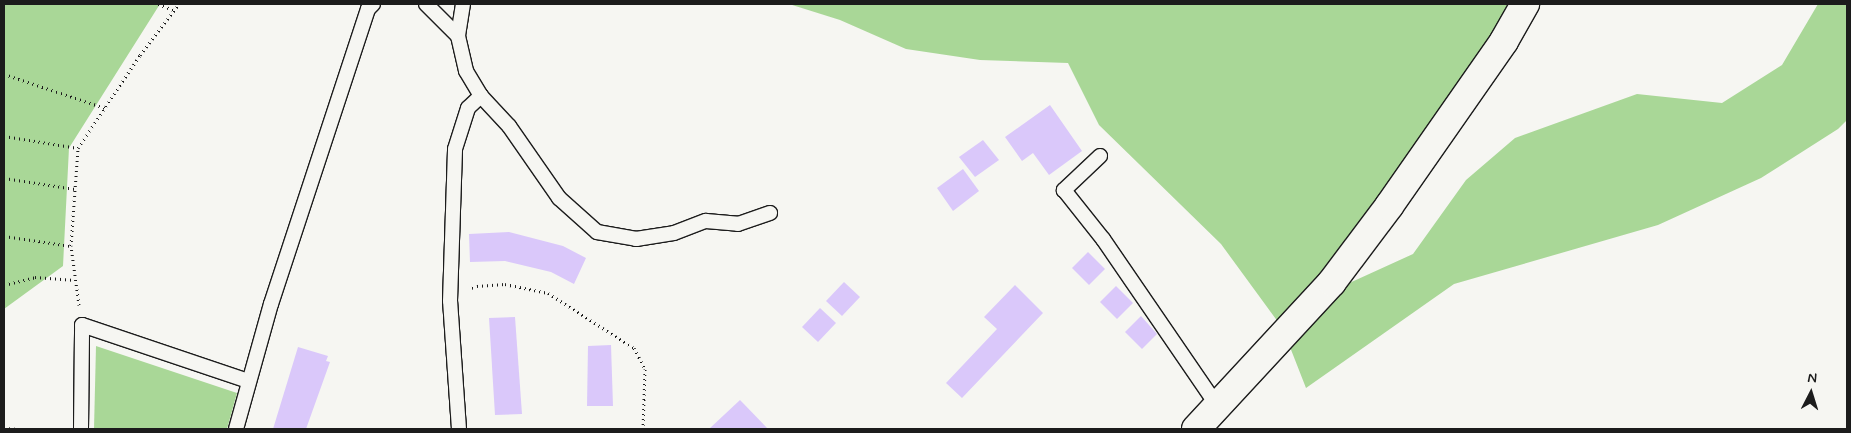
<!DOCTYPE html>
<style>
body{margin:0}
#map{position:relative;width:1851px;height:433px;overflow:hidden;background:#f6f6f2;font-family:Mynerve,sans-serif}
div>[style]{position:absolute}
.green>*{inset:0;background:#a9d797}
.building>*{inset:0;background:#dac8fa}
.path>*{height:3px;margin-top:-1.5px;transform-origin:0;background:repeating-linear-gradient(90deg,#1c1c1c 0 1px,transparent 0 5px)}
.roads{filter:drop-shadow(1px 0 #1c1c1c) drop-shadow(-1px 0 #1c1c1c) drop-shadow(0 1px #1c1c1c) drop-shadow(0 -1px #1c1c1c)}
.lane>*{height:14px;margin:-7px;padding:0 7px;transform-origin:7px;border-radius:7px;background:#f6f6f2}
.street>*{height:28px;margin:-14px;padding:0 14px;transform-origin:14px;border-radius:14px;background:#f6f6f2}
span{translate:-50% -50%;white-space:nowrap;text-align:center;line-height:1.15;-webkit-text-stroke:4px #f6f6f2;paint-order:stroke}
.frame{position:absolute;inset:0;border:5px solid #1c1c1c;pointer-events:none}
.north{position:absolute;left:1786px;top:368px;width:50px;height:50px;-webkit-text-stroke:4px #f6f6f2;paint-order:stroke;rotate:5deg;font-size:14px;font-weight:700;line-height:20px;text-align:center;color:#1c1c1c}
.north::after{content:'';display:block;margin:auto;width:18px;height:22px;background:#1c1c1c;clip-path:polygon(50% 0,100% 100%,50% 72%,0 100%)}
</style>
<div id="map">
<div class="green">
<i style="clip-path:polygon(4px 4px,160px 4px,69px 148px,63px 266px,4px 309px)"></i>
<i style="clip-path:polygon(789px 4px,1515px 4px,1384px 203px,1278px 322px,1221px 244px,1099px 125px,1068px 63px,980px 60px,906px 49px,840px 20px)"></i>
<i style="clip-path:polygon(1818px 4px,1847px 4px,1847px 120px,1838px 129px,1761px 178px,1658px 225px,1454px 284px,1306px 388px,1288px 342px,1334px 290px,1413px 254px,1466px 180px,1515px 138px,1637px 94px,1722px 103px,1782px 65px)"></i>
<i style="clip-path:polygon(96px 346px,237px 393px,227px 429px,94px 429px)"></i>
</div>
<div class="building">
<i style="clip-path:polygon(1050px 105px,1082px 151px,1049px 175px,1033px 153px,1022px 161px,1005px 137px)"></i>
<i style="clip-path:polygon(983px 140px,999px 160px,975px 177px,959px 157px)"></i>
<i style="clip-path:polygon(963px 169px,979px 191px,953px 211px,937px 188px)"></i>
<i style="clip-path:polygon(509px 232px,563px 246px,586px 258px,574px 284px,551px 272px,505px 261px,470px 262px,469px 234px)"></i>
<i style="clip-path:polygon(1088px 252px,1105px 269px,1089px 285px,1072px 268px)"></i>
<i style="clip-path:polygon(844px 282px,860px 297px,842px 316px,826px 301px)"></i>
<i style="clip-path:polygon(1015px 285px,1043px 313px,962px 398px,946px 383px,997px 329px,984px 317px)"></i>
<i style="clip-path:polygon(1116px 286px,1133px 303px,1117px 319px,1100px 302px)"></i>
<i style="clip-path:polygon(820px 308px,836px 323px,818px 342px,802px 327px)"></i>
<i style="clip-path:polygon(1141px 316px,1157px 334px,1142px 349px,1125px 332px)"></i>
<i style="clip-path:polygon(515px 317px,522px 414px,495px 415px,489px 318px)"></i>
<i style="clip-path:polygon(611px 345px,613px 406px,587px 406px,588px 346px)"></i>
<i style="clip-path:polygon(298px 347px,328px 356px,326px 361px,330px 362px,306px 429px,273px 429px)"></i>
<i style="clip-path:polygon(740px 400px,768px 429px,709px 429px)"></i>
</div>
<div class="path">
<i style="left:158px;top:4px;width:17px;rotate:21deg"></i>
<i style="left:4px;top:74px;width:107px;rotate:18.6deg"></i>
<i style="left:4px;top:136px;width:75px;rotate:9.2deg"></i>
<i style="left:4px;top:178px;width:72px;rotate:8.8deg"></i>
<i style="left:4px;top:236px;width:68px;rotate:8.5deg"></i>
<i style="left:4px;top:285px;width:32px;rotate:-14deg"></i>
<i style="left:35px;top:277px;width:40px;rotate:4.3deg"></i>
<i style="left:472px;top:288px;width:5px;rotate:-22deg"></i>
<i style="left:477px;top:286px;width:28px;rotate:-4deg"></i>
<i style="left:505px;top:284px;width:44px;rotate:11.8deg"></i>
<i style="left:548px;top:293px;width:102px;rotate:32.6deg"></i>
<i style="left:634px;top:348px;width:24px;rotate:62deg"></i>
<i style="left:645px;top:369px;width:60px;rotate:91.9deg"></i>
<i style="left:79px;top:305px;width:60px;rotate:-97.7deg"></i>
<i style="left:71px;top:246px;width:98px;rotate:-85.9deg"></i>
<i style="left:78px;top:148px;width:112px;rotate:-56.3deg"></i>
<i style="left:140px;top:55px;width:64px;rotate:-52.6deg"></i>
<i style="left:4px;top:428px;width:15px;rotate:4deg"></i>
</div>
<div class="roads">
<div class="lane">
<i style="left:426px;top:4px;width:45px;rotate:45deg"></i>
<i style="left:463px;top:4px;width:32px;rotate:99deg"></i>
<i style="left:458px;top:36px;width:36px;rotate:77deg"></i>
<i style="left:466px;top:71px;width:29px;rotate:59deg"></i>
<i style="left:481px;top:96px;width:41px;rotate:47deg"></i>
<i style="left:509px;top:126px;width:88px;rotate:55.2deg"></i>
<i style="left:559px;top:198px;width:51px;rotate:41.8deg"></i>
<i style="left:597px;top:232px;width:40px;rotate:10deg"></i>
<i style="left:636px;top:239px;width:38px;rotate:-9deg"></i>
<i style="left:674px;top:233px;width:34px;rotate:-21deg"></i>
<i style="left:706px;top:221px;width:32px;rotate:5deg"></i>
<i style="left:738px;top:224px;width:34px;rotate:-19deg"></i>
<i style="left:1100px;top:156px;width:50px;rotate:136.6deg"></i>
<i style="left:1064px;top:190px;width:63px;rotate:51.5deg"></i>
<i style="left:1103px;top:239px;width:204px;rotate:55.6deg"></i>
<i style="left:81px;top:429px;width:104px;rotate:-89.4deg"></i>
<i style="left:82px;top:325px;width:175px;rotate:18.6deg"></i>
<i style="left:236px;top:429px;width:130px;rotate:-74.4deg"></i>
<i style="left:271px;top:304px;width:311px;rotate:-71.8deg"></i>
<i style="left:368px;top:9px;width:7px;rotate:-45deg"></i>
<i style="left:459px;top:429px;width:128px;rotate:-94deg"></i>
<i style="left:450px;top:301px;width:152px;rotate:-88.1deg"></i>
<i style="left:455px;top:149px;width:43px;rotate:-72.4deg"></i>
<i style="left:468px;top:108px;width:18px;rotate:-43deg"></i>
</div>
<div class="street">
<i style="left:1196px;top:429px;width:200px;rotate:-47.2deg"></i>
<i style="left:1332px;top:282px;width:95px;rotate:-53.1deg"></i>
<i style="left:1389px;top:206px;width:201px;rotate:-55.1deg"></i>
<i style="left:1504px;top:41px;width:43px;rotate:-60.4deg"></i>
</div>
</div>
<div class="frame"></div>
<div class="north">N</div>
</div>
